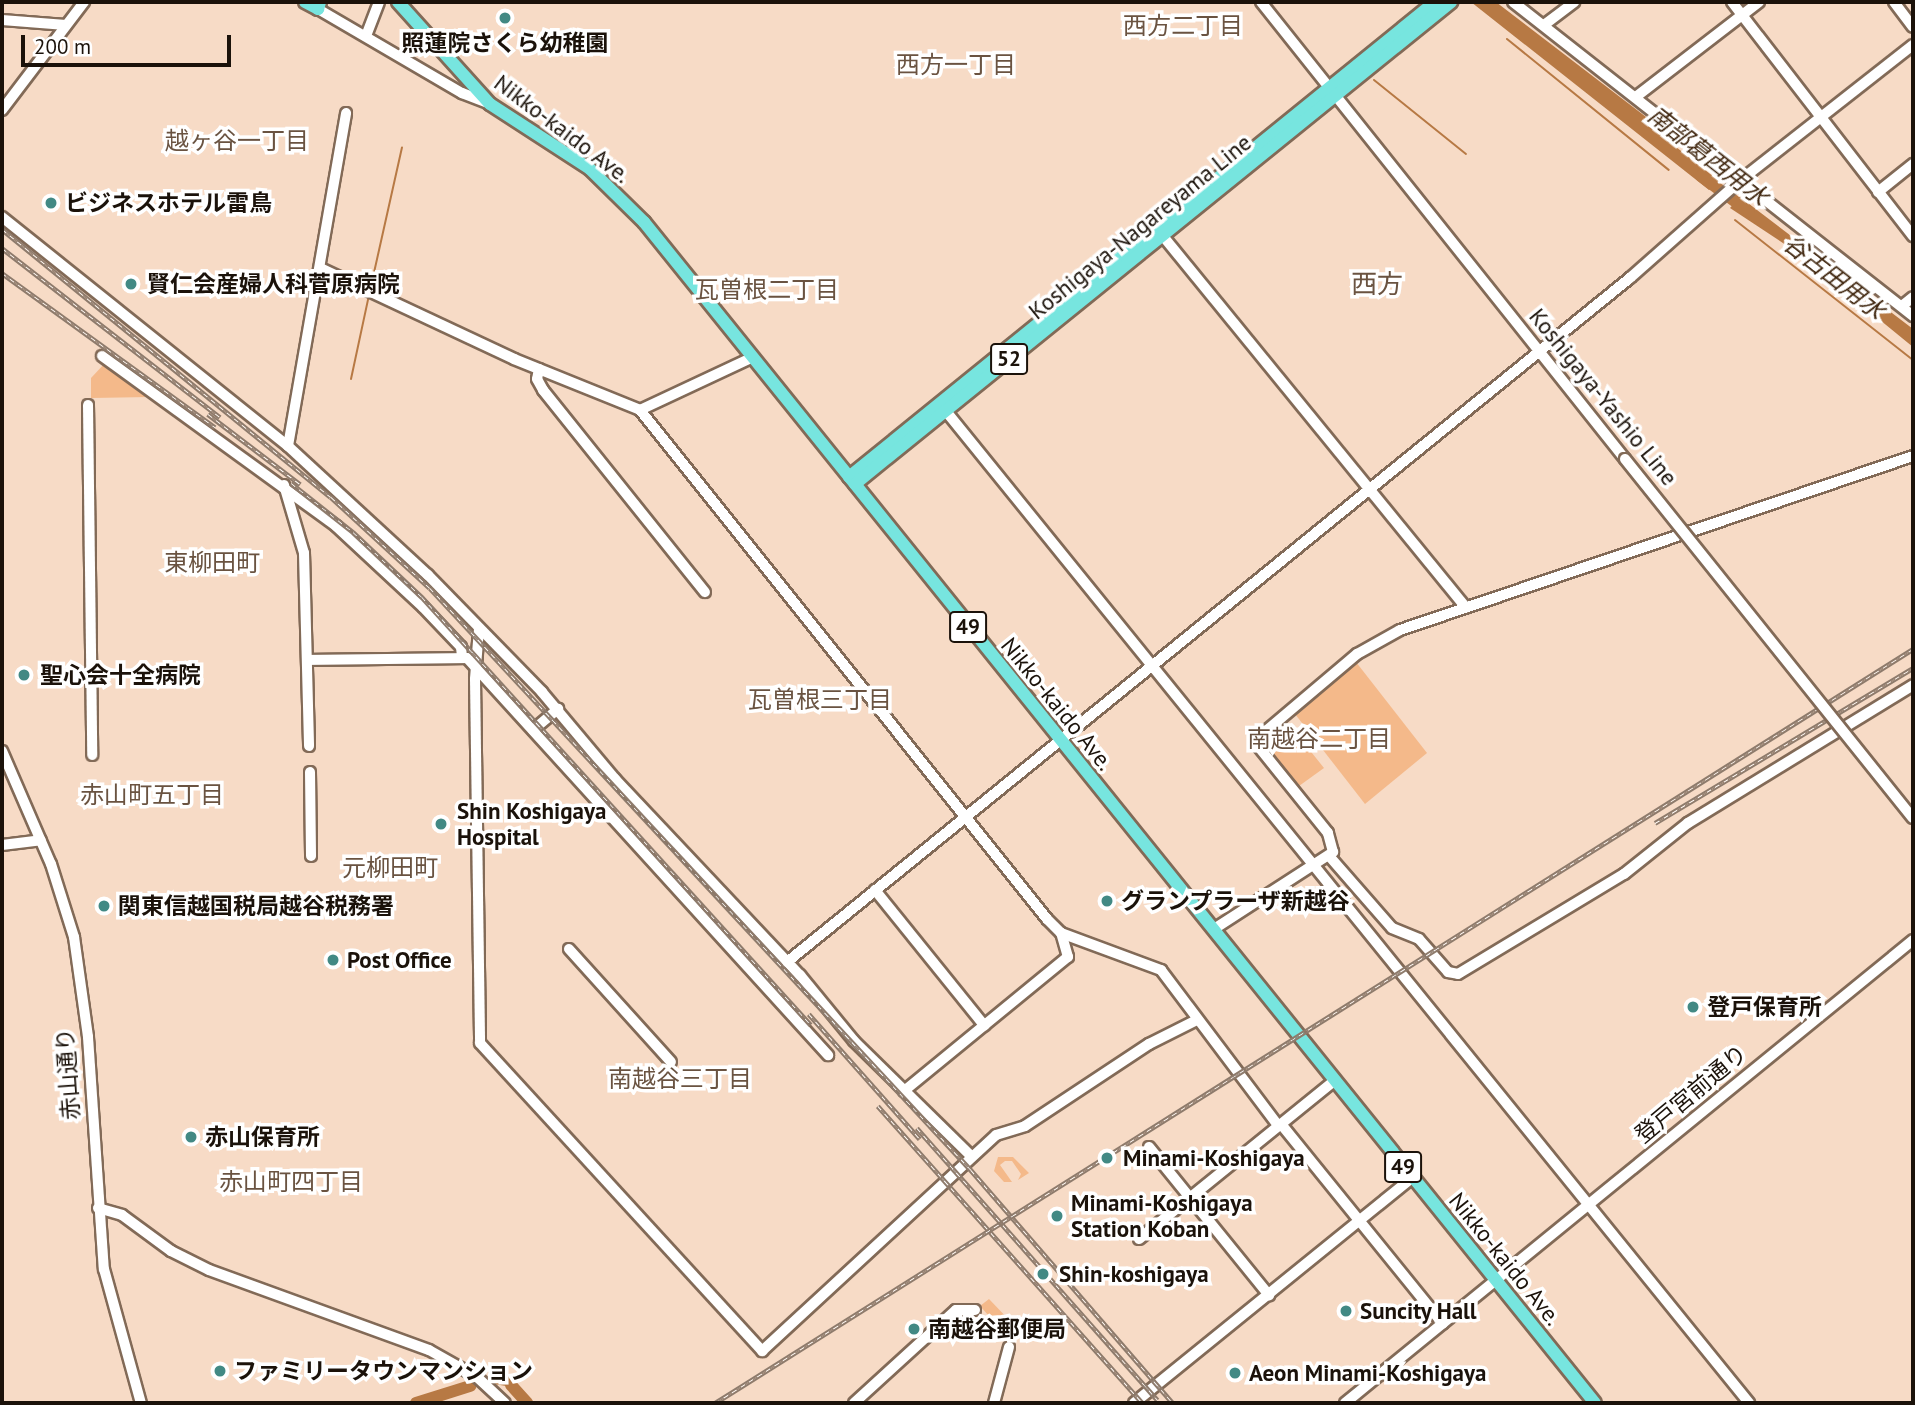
<!DOCTYPE html>
<meta charset="utf-8">
<style>
body{margin:0}
#map{position:relative;width:1915px;height:1405px;overflow:hidden;background:#f7dbc6;font-family:"PT Sans","Noto Sans JP",sans-serif}
div>[style]{position:absolute}
.green>*{inset:0;background:#f4b98a}
.water>*{inset:0;background:#b77944}
.stream>*{height:2px;margin:-1px;padding:0 1px;transform-origin:1px;border-radius:1px;background:#b77944}
.river>*{height:12px;margin:-6px;padding:0 6px;transform-origin:6px;border-radius:6px;background:#b77944}
.roads{filter:drop-shadow(2px 0 #826a57) drop-shadow(-2px 0 #826a57) drop-shadow(0 2px #826a57) drop-shadow(0 -2px #826a57)}
.secondary>*{height:10px;margin:-5px;padding:0 5px;transform-origin:5px;border-radius:5px;background:#fff}
.primary>*{height:12px;margin:-6px;padding:0 6px;transform-origin:6px;border-radius:6px;background:#77e5df}
.rail>*{height:4.5px;margin-top:-2.25px;transform-origin:0;background:repeating-linear-gradient(90deg,#fff 0 5px,#8e7b6c 0 10px);box-sizing:border-box;border-block:2px solid #8e7b6c}
.bridges{filter:drop-shadow(2px 0 #826a57) drop-shadow(-2px 0 #826a57) drop-shadow(0 2px #826a57) drop-shadow(0 -2px #826a57)}
.secondary-bridge>*{height:10px;margin:-5px;padding:0 5px;transform-origin:5px;border-radius:5px;background:#fff}
.dots>*{width:19px;height:19px;translate:-50% -50%;box-sizing:border-box;border:4px solid #fff;border-radius:50%}
span{translate:-50% -50%;white-space:nowrap;text-align:center;line-height:1.15;-webkit-text-stroke:7px #fff;paint-order:stroke}
.shield-label span{padding:2px 5px;background:#fff;border:2px solid;border-radius:5px;-webkit-text-stroke-width:0}
.shield-label{font-size:21px;color:#1b120a;font-weight:700}
.poi-label{font-size:23px;color:#1b120a;font-weight:700}
.left{translate:0 -50%;text-align:left}
.street-label{font-size:23px;color:#1b120a}
.neighbourhood-label{font-size:24px;color:#6a5341}
.water-label{font-size:24px;color:#3f250d;font-style:italic}
.quarter-label{font-size:26px;color:#6a5341}
.frame{position:absolute;inset:0;border:4px solid #1b120a;pointer-events:none}
.scale{position:absolute;left:21px;top:35px;width:210px;height:32px;box-sizing:border-box;border:4px solid #1b120a;border-top:0;padding-left:9px;font-size:21px;line-height:24px;white-space:nowrap;color:#1b120a;-webkit-text-stroke:5px #fff;paint-order:stroke}
</style>
<div id="map">
<div class="green">
<i style="clip-path:polygon(106px 362px,150px 397px,91px 398px,91px 378px)"></i>
<i style="clip-path:polygon(1356px 662px,1427px 753px,1365px 804px,1295px 714px)"></i>
<i style="clip-path:polygon(1292px 728px,1324px 768px,1299px 786px,1273px 754px,1281px 748px,1275px 740px)"></i>
<i style="clip-path:polygon(998px 1157px,1013px 1157px,1029px 1173px,1018px 1180px,1021px 1174px,1012px 1161px,1005px 1161px,1000px 1165px,1012px 1182px,1004px 1182px,994px 1171px)"></i>
<i style="clip-path:polygon(989px 1299px,1012px 1323px,1006px 1335px,980px 1306px)"></i>
</div>
<div class="water">
<i style="clip-path:polygon(1471px 2px,1496px 2px,1667px 133px,1671px 143px,1719px 181px,1709px 190px)"></i>
<i style="clip-path:polygon(1740px 197px,1913px 329px,1913px 347px,1798px 253px,1730px 208px)"></i>
</div>
<div class="stream">
<i style="left:1507px;top:39px;width:208px;rotate:39deg"></i>
<i style="left:1374px;top:80px;width:118px;rotate:38.8deg"></i>
<i style="left:1735px;top:220px;width:226px;rotate:38.2deg"></i>
<i style="left:371px;top:286px;width:142px;rotate:-77.4deg"></i>
<i style="left:351px;top:379px;width:86px;rotate:-77.9deg"></i>
</div>
<div class="river">
<i style="left:1701px;top:176px;width:59px;rotate:36.7deg"></i>
<i style="left:495px;top:1378px;width:11px;rotate:10deg"></i>
<i style="left:511px;top:1385px;width:24px;rotate:48deg"></i>
<i style="left:416px;top:1403px;width:57px;rotate:-17.5deg"></i>
</div>
<div class="roads">
<div class="secondary">
<i style="left:1261px;top:2px;width:584px;rotate:51.46deg"></i>
<i style="left:1513px;top:2px;width:509px;rotate:38.13deg"></i>
<i style="left:1732px;top:2px;width:296px;rotate:52.3deg"></i>
<i style="left:1894px;top:2px;width:31px;rotate:53deg"></i>
<i style="left:318px;top:9px;width:167px;rotate:30.3deg"></i>
<i style="left:462px;top:93px;width:30px;rotate:21deg"></i>
<i style="left:2px;top:20px;width:64px;rotate:4.5deg"></i>
<i style="left:1544px;top:25px;width:38px;rotate:-37deg"></i>
<i style="left:366px;top:36px;width:36px;rotate:-69deg"></i>
<i style="left:1637px;top:96px;width:154px;rotate:-37.6deg"></i>
<i style="left:2px;top:110px;width:136px;rotate:-52.8deg"></i>
<i style="left:1878px;top:192px;width:45px;rotate:-38.7deg"></i>
<i style="left:2px;top:217px;width:366px;rotate:38.7deg"></i>
<i style="left:288px;top:446px;width:190px;rotate:42.7deg"></i>
<i style="left:428px;top:575px;width:163px;rotate:45.7deg"></i>
<i style="left:542px;top:692px;width:114px;rotate:50deg"></i>
<i style="left:615px;top:779px;width:270px;rotate:46.7deg"></i>
<i style="left:800px;top:975px;width:85px;rotate:50.7deg"></i>
<i style="left:854px;top:1041px;width:165px;rotate:44.5deg"></i>
<i style="left:1158px;top:230px;width:487px;rotate:50.8deg"></i>
<i style="left:320px;top:268px;width:214px;rotate:25.1deg"></i>
<i style="left:514px;top:359px;width:136px;rotate:22deg"></i>
<i style="left:640px;top:410px;width:125px;rotate:-25.1deg"></i>
<i style="left:1902px;top:306px;width:14px;rotate:-39deg"></i>
<i style="left:102px;top:356px;width:289px;rotate:36deg"></i>
<i style="left:336px;top:526px;width:119px;rotate:43deg"></i>
<i style="left:423px;top:607px;width:55px;rotate:46.5deg"></i>
<i style="left:461px;top:647px;width:10px;rotate:84deg"></i>
<i style="left:539px;top:369px;width:10px;rotate:101deg"></i>
<i style="left:537px;top:379px;width:13px;rotate:61deg"></i>
<i style="left:543px;top:390px;width:259px;rotate:51.3deg"></i>
<i style="left:88px;top:405px;width:350px;rotate:89.3deg"></i>
<i style="left:640px;top:410px;width:652px;rotate:51.35deg"></i>
<i style="left:1047px;top:919px;width:20px;rotate:45deg"></i>
<i style="left:1061px;top:933px;width:107px;rotate:20.3deg"></i>
<i style="left:1161px;top:970px;width:194px;rotate:53deg"></i>
<i style="left:945px;top:410px;width:1278px;rotate:51deg"></i>
<i style="left:288px;top:446px;width:338px;rotate:-80.1deg"></i>
<i style="left:284px;top:485px;width:71px;rotate:73.6deg"></i>
<i style="left:304px;top:553px;width:193px;rotate:88.5deg"></i>
<i style="left:479px;top:629px;width:50px;rotate:94.6deg"></i>
<i style="left:475px;top:679px;width:364px;rotate:89.2deg"></i>
<i style="left:480px;top:1043px;width:418px;rotate:47.5deg"></i>
<i style="left:762px;top:1351px;width:318px;rotate:-42.7deg"></i>
<i style="left:996px;top:1135px;width:30px;rotate:-17deg"></i>
<i style="left:1025px;top:1126px;width:149px;rotate:-33.5deg"></i>
<i style="left:1149px;top:1044px;width:54px;rotate:-26.6deg"></i>
<i style="left:307px;top:660px;width:160px;rotate:-0.7deg"></i>
<i style="left:467px;top:658px;width:537px;rotate:47.72deg"></i>
<i style="left:533px;top:730px;width:33px;rotate:-40deg"></i>
<i style="left:2px;top:751px;width:123px;rotate:66.6deg"></i>
<i style="left:51px;top:864px;width:77px;rotate:72.5deg"></i>
<i style="left:74px;top:937px;width:101px;rotate:82deg"></i>
<i style="left:88px;top:1037px;width:233px;rotate:86.1deg"></i>
<i style="left:104px;top:1269px;width:139px;rotate:74.6deg"></i>
<i style="left:310px;top:772px;width:84px;rotate:89.3deg"></i>
<i style="left:2px;top:845px;width:39px;rotate:-7deg"></i>
<i style="left:1330px;top:857px;width:94px;rotate:48.9deg"></i>
<i style="left:1392px;top:928px;width:29px;rotate:22deg"></i>
<i style="left:1419px;top:939px;width:44px;rotate:48.7deg"></i>
<i style="left:1448px;top:972px;width:10px;rotate:11deg"></i>
<i style="left:1458px;top:974px;width:194px;rotate:-31.1deg"></i>
<i style="left:1624px;top:874px;width:82px;rotate:-38.6deg"></i>
<i style="left:1688px;top:823px;width:264px;rotate:-31.5deg"></i>
<i style="left:875px;top:890px;width:174px;rotate:51.1deg"></i>
<i style="left:1214px;top:929px;width:142px;rotate:-32.9deg"></i>
<i style="left:1333px;top:852px;width:20px;rotate:-105deg"></i>
<i style="left:1328px;top:833px;width:118px;rotate:-128.8deg"></i>
<i style="left:1254px;top:741px;width:135px;rotate:-40.2deg"></i>
<i style="left:1357px;top:654px;width:49px;rotate:-29.2deg"></i>
<i style="left:1400px;top:630px;width:542px;rotate:-18.74deg"></i>
<i style="left:569px;top:949px;width:152px;rotate:47.9deg"></i>
<i style="left:787px;top:962px;width:1086px;rotate:-39.06deg"></i>
<i style="left:1630px;top:278px;width:149px;rotate:-41.5deg"></i>
<i style="left:1742px;top:179px;width:217px;rotate:-38.1deg"></i>
<i style="left:904px;top:1091px;width:212px;rotate:-39.3deg"></i>
<i style="left:1068px;top:957px;width:25px;rotate:-106deg"></i>
<i style="left:1281px;top:1124px;width:257px;rotate:51deg"></i>
<i style="left:1149px;top:1147px;width:191px;rotate:51deg"></i>
<i style="left:98px;top:1208px;width:25px;rotate:16deg"></i>
<i style="left:122px;top:1215px;width:61px;rotate:36.3deg"></i>
<i style="left:171px;top:1251px;width:42px;rotate:26.6deg"></i>
<i style="left:209px;top:1270px;width:234px;rotate:20deg"></i>
<i style="left:429px;top:1350px;width:55px;rotate:29.4deg"></i>
<i style="left:477px;top:1377px;width:38px;rotate:43deg"></i>
<i style="left:1139px;top:1239px;width:250px;rotate:-39deg"></i>
<i style="left:854px;top:1403px;width:138px;rotate:-42.4deg"></i>
<i style="left:956px;top:1310px;width:19px"></i>
<i style="left:994px;top:1403px;width:58px;rotate:-75deg"></i>
<i style="left:1134px;top:1403px;width:358px;rotate:-39deg"></i>
<i style="left:1345px;top:1403px;width:733px;rotate:-39.18deg"></i>
</div>
<div class="primary">
<i style="left:305px;top:2px;width:15px;rotate:28deg"></i>
<i style="left:318px;top:9px;width:7px;rotate:-74deg"></i>
<i style="left:398px;top:2px;width:137px;rotate:48deg"></i>
<i style="left:490px;top:104px;width:119px;rotate:33deg"></i>
<i style="left:590px;top:169px;width:76px;rotate:44.5deg"></i>
<i style="left:644px;top:222px;width:1516px;rotate:51.16deg"></i>
<i style="left:849px;top:477px;width:754px;rotate:-39.03deg"></i>
<i style="left:855px;top:484px;width:767px;rotate:-38.96deg"></i>
</div>
</div>
<div class="rail">
<i style="left:2px;top:229px;width:424px;rotate:39.2deg"></i>
<i style="left:331px;top:497px;width:134px;rotate:42.6deg"></i>
<i style="left:430px;top:588px;width:795px;rotate:47.09deg"></i>
<i style="left:971px;top:1170px;width:308px;rotate:49.1deg"></i>
<i style="left:2px;top:248px;width:276px;rotate:37.8deg"></i>
<i style="left:2px;top:273px;width:263px;rotate:35.9deg"></i>
<i style="left:208px;top:414px;width:116px;rotate:37.3deg"></i>
<i style="left:291px;top:483px;width:79px;rotate:38.3deg"></i>
<i style="left:353px;top:532px;width:95px;rotate:43.3deg"></i>
<i style="left:422px;top:597px;width:578px;rotate:47.73deg"></i>
<i style="left:1655px;top:823px;width:301px;rotate:-31deg"></i>
<i style="left:809px;top:1014px;width:167px;rotate:48.4deg"></i>
<i style="left:878px;top:1106px;width:398px;rotate:48.3deg"></i>
<i style="left:917px;top:1128px;width:363px;rotate:48.5deg"></i>
<i style="left:715px;top:1403px;width:1416px;rotate:-32.19deg"></i>
</div>
<div class="bridges">
<div class="secondary-bridge">
<i style="left:1625px;top:459px;width:460px;rotate:51.3deg"></i>
</div>
</div>
<div class="dots">
<i style="left:505px;top:18px;background:#428984"></i>
<i style="left:51px;top:203px;background:#428984"></i>
<i style="left:131px;top:284px;background:#428984"></i>
<i style="left:24px;top:675px;background:#428984"></i>
<i style="left:441px;top:824px;background:#428984"></i>
<i style="left:1107px;top:901px;background:#428984"></i>
<i style="left:104px;top:906px;background:#428984"></i>
<i style="left:333px;top:960px;background:#428984"></i>
<i style="left:1693px;top:1007px;background:#428984"></i>
<i style="left:191px;top:1137px;background:#428984"></i>
<i style="left:1107px;top:1158px;background:#428984"></i>
<i style="left:1057px;top:1216px;background:#428984"></i>
<i style="left:1043px;top:1274px;background:#428984"></i>
<i style="left:1346px;top:1311px;background:#428984"></i>
<i style="left:914px;top:1329px;background:#428984"></i>
<i style="left:220px;top:1371px;background:#428984"></i>
<i style="left:1235px;top:1373px;background:#428984"></i>
</div>
<div class="shield-label">
<span style="left:1009px;top:359px">52</span>
<span style="left:968px;top:627px">49</span>
<span style="left:1403px;top:1167px">49</span>
</div>
<div class="poi-label">
<span style="left:505px;top:43px">照蓮院さくら幼稚園</span>
<span class="left" style="left:65px;top:203px">ビジネスホテル雷鳥</span>
<span class="left" style="left:147px;top:284px">賢仁会産婦人科菅原病院</span>
<span class="left" style="left:40px;top:675px">聖心会十全病院</span>
<span class="left" style="left:457px;top:824px">Shin Koshigaya<br>Hospital</span>
<span class="left" style="left:1121px;top:901px">グランプラーザ新越谷</span>
<span class="left" style="left:118px;top:906px">関東信越国税局越谷税務署</span>
<span class="left" style="left:347px;top:960px">Post Office</span>
<span class="left" style="left:1707px;top:1007px">登戸保育所</span>
<span class="left" style="left:205px;top:1137px">赤山保育所</span>
<span class="left" style="left:1123px;top:1158px">Minami-Koshigaya</span>
<span class="left" style="left:1071px;top:1216px">Minami-Koshigaya<br>Station Koban</span>
<span class="left" style="left:1059px;top:1274px">Shin-koshigaya</span>
<span class="left" style="left:1360px;top:1311px">Suncity Hall</span>
<span class="left" style="left:928px;top:1329px">南越谷郵便局</span>
<span class="left" style="left:234px;top:1371px">ファミリータウンマンション</span>
<span class="left" style="left:1249px;top:1373px">Aeon Minami-Koshigaya</span>
</div>
<div class="street-label">
<span style="left:562px;top:129px;rotate:37deg">Nikko-kaido Ave.</span>
<span style="left:1140px;top:227px;rotate:-39deg">Koshigaya-Nagareyama Line</span>
<span style="left:1603px;top:397px;rotate:51deg">Koshigaya-Yashio Line</span>
<span style="left:1057px;top:704px;rotate:51deg">Nikko-kaido Ave.</span>
<span style="left:68px;top:1074px;rotate:-94deg">赤山通り</span>
<span style="left:1691px;top:1094px;rotate:-40deg">登戸宮前通り</span>
<span style="left:1505px;top:1259px;rotate:51deg">Nikko-kaido Ave.</span>
</div>
<div class="neighbourhood-label">
<span style="left:1183px;top:26px">西方二丁目</span>
<span style="left:956px;top:65px">西方一丁目</span>
<span style="left:237px;top:141px">越ヶ谷一丁目</span>
<span style="left:767px;top:290px">瓦曽根二丁目</span>
<span style="left:212px;top:563px">東柳田町</span>
<span style="left:820px;top:700px">瓦曽根三丁目</span>
<span style="left:1319px;top:739px">南越谷二丁目</span>
<span style="left:152px;top:795px">赤山町五丁目</span>
<span style="left:390px;top:868px">元柳田町</span>
<span style="left:680px;top:1079px">南越谷三丁目</span>
<span style="left:291px;top:1182px">赤山町四丁目</span>
</div>
<div class="water-label">
<span style="left:1708px;top:156px;rotate:38deg">南部葛西用水</span>
<span style="left:1834px;top:277px;rotate:38deg">谷古田用水</span>
</div>
<div class="quarter-label">
<span style="left:1377px;top:284px">西方</span>
</div>
<div class="frame"></div>
<div class="scale">200 m</div>
</div>
